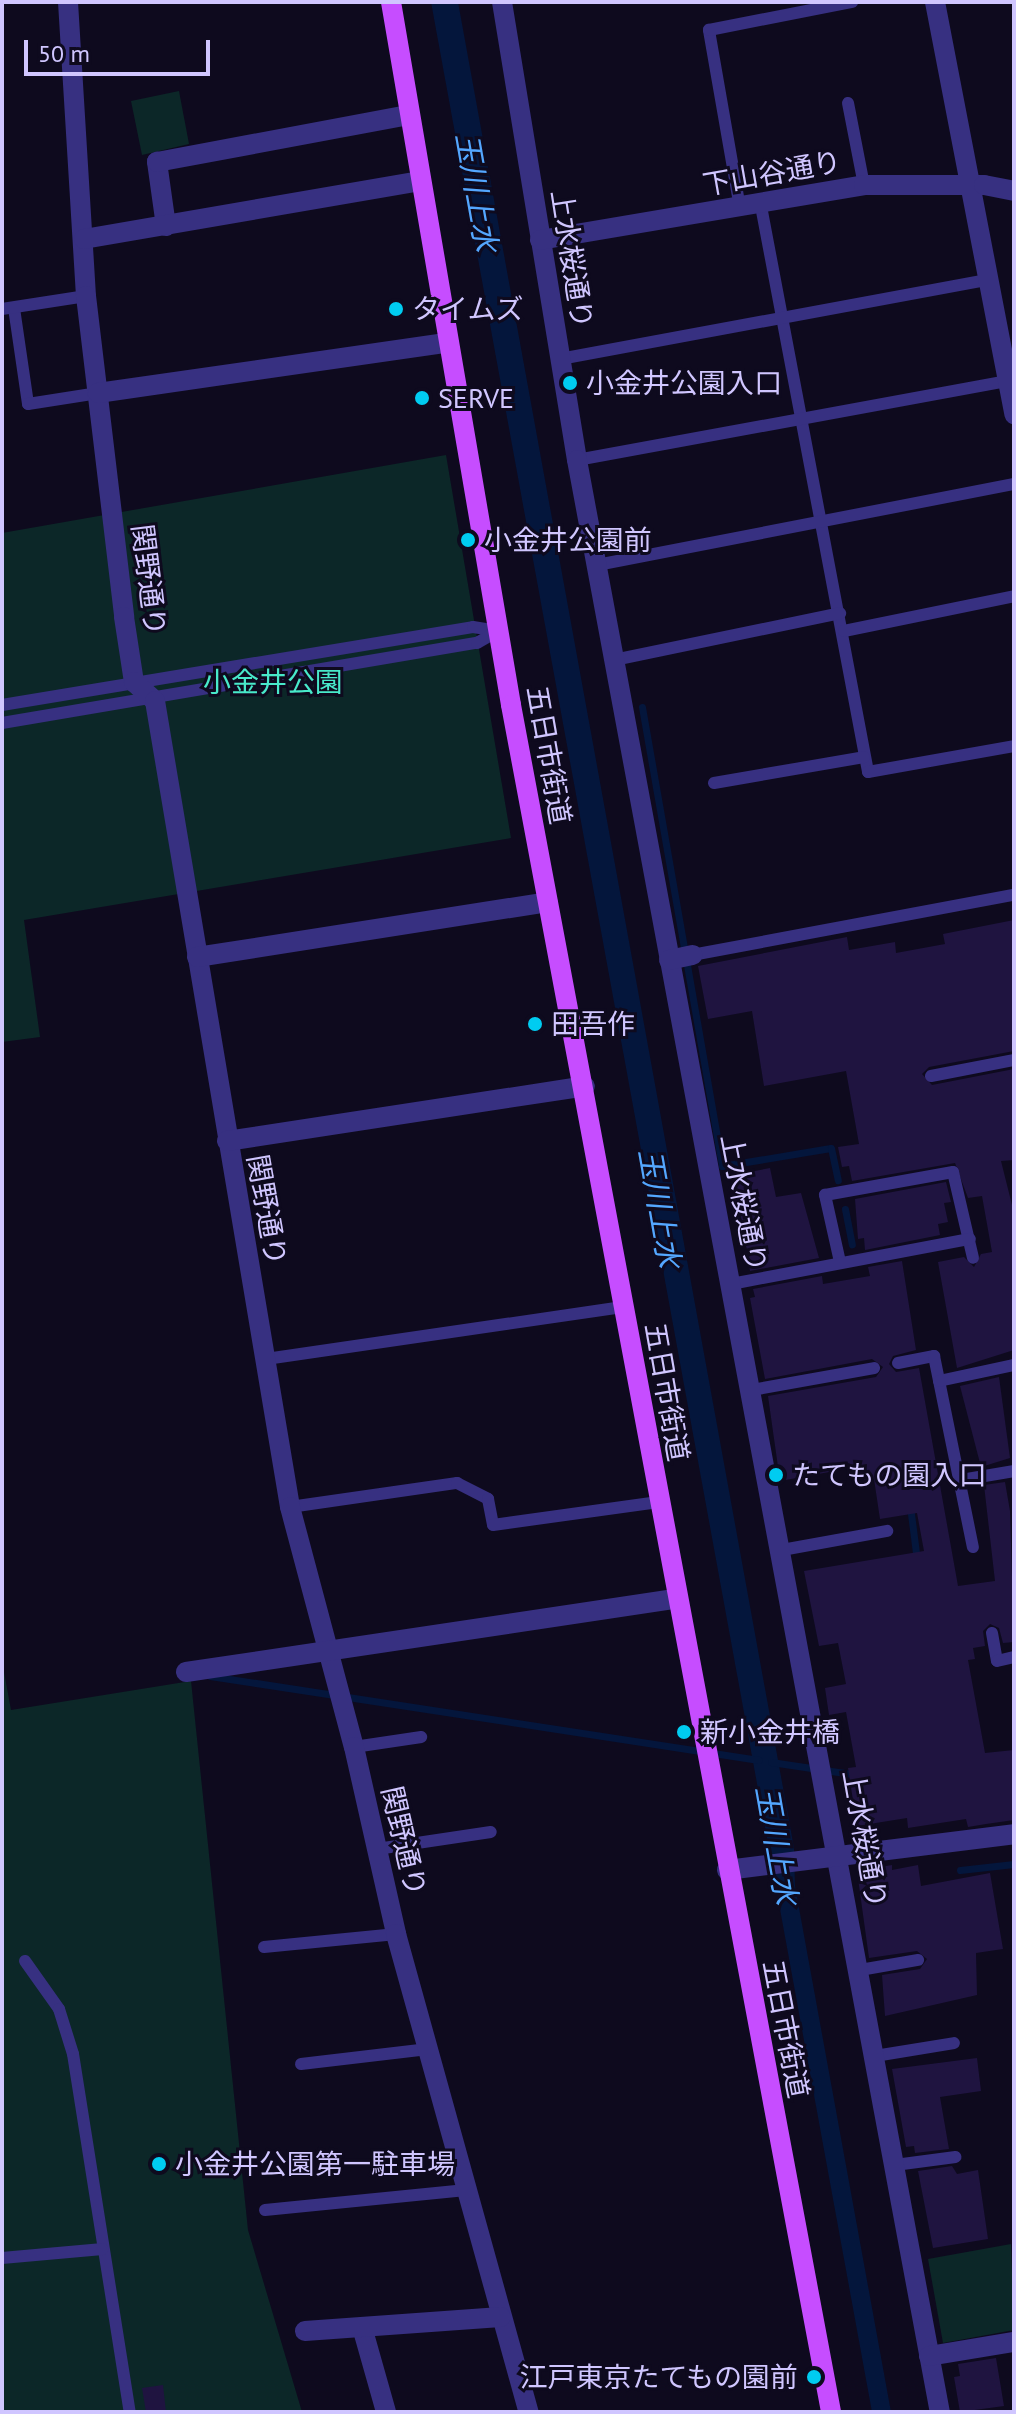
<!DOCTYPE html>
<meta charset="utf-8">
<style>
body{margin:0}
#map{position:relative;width:1016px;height:2414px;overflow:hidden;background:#0e0a1e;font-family:"PT Sans","Noto Sans JP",sans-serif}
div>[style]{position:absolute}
.green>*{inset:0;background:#0c2728}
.water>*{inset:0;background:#04163c}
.stream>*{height:7px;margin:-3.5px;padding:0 3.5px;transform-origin:3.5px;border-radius:3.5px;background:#04163c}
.building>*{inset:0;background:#1f1440}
.lane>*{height:12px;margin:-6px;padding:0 6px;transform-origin:6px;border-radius:6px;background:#373081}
.street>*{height:20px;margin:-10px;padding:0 10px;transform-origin:10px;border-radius:10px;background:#373081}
.primary>*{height:20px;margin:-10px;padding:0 10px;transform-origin:10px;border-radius:10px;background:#c64dff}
.dots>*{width:22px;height:22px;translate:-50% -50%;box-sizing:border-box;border:4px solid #0e0a1e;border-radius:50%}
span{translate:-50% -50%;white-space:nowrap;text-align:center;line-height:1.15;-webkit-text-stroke:6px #0e0a1e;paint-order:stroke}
.street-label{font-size:28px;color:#d0c6ff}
.poi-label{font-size:28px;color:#d0c6ff}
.left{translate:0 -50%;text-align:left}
.right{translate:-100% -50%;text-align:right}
.park-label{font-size:28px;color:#48e9ca}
.water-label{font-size:30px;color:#54a7ff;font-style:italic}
.frame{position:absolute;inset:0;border:4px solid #d0c6ff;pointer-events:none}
.scale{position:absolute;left:24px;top:40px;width:186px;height:36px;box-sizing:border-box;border:4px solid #d0c6ff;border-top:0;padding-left:10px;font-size:24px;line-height:28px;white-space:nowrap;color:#d0c6ff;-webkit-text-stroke:6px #0e0a1e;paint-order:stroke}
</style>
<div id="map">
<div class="green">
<i style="clip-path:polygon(179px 91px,189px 144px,142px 155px,131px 101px)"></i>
<i style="clip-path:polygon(446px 455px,511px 838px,24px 920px,40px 1037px,2px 1042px,2px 533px)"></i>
<i style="clip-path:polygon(2px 1661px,11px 1710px,191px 1681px,248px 2230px,302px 2412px,2px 2412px)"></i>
<i style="clip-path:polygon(1011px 2244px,1014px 2330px,943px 2343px,928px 2259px)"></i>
</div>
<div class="water">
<i style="clip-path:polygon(431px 2px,458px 2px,794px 1848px,795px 1886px,891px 2412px,872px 2412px)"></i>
</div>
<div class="stream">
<i style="left:642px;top:707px;width:466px;rotate:80.1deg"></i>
<i style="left:722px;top:1166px;width:110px;rotate:-9.4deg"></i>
<i style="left:831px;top:1148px;width:33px;rotate:78deg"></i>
<i style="left:845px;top:1209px;width:36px;rotate:79deg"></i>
<i style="left:910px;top:1506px;width:55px;rotate:82.7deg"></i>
<i style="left:210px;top:1676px;width:555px;rotate:8.7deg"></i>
<i style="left:771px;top:1762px;width:88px;rotate:8.5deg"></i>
<i style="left:960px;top:1870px;width:54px;rotate:-6.3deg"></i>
</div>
<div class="building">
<i style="clip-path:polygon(1014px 920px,1014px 1051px,929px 1067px,922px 1074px,932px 1085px,1014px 1069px,1014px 1160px,1001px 1161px,1014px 1213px,1014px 1350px,957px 1368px,938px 1262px,964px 1257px,974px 1267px,981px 1254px,992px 1252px,982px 1196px,968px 1198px,955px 1163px,852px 1181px,849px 1166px,842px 1167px,838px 1147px,859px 1144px,846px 1071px,764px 1086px,752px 1011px,708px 1019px,698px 966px,847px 937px,849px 950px,895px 942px,896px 953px,945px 944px,943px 934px)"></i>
<i style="clip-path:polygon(770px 1168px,776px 1197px,801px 1193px,819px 1258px,750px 1271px,734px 1175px)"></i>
<i style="clip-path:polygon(946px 1182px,951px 1202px,944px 1203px,948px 1222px,938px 1224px,940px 1235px,865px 1250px,864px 1238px,858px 1239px,855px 1199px)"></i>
<i style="clip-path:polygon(902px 1261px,916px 1350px,893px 1356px,889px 1364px,896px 1372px,919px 1368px,958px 1586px,995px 1581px,984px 1485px,1005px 1482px,1010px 1511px,1014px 1642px,1003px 1643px,999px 1628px,990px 1624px,983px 1631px,985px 1646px,973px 1648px,975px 1659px,968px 1660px,985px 1753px,1014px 1750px,1014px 1820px,986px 1824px,968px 1827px,966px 1819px,908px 1828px,907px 1818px,857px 1826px,848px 1768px,856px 1767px,846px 1712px,829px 1715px,825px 1688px,846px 1684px,838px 1643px,819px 1646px,804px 1571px,924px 1551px,917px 1513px,880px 1519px,874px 1479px,864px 1480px,862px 1466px,780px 1481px,768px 1396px,876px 1377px,883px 1367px,872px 1359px,765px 1379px,750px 1298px,755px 1297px,753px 1289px,822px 1276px,823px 1284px,870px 1276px,868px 1267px)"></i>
<i style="clip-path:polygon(999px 1377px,1010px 1458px,981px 1467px,960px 1386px)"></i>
<i style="clip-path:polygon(892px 1865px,892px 1870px,918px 1865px,921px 1886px,990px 1873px,1003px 1949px,976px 1953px,977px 1995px,885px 2016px,882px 1975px,920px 1969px,927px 1959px,917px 1951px,869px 1958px,857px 1871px)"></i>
<i style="clip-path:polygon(977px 2058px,981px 2091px,940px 2097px,949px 2149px,915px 2153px,914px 2146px,906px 2147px,892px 2069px)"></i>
<i style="clip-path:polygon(952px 2166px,957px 2174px,978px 2170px,988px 2239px,933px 2248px,918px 2171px)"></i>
<i style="clip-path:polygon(996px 2358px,1004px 2406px,960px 2412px,954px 2377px,960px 2376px,958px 2364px)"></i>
<i style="clip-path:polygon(163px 2385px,166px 2412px,146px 2412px,142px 2388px)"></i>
</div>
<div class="lane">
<i style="left:848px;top:103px;width:84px;rotate:79deg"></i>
<i style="left:761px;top:206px;width:576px;rotate:79.29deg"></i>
<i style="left:868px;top:772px;width:148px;rotate:-10.1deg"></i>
<i style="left:740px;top:208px;width:181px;rotate:-99.9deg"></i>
<i style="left:709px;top:30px;width:146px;rotate:-11.1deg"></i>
<i style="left:14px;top:308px;width:97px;rotate:81.7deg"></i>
<i style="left:28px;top:404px;width:71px;rotate:-8.9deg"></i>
<i style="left:2px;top:309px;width:85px;rotate:-8.8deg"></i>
<i style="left:560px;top:359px;width:433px;rotate:-10.5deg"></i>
<i style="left:577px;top:460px;width:438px;rotate:-10.4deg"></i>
<i style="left:597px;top:565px;width:425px;rotate:-11deg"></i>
<i style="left:844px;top:631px;width:174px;rotate:-11.6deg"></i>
<i style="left:614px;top:660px;width:231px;rotate:-11.7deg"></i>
<i style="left:2px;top:705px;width:477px;rotate:-9.4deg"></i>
<i style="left:473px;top:627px;width:25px;rotate:9deg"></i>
<i style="left:2px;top:723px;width:482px;rotate:-9.6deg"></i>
<i style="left:477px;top:643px;width:24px;rotate:-30deg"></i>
<i style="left:714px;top:783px;width:152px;rotate:-9.8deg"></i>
<i style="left:692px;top:955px;width:328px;rotate:-10.6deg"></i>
<i style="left:931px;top:1076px;width:85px;rotate:-10.9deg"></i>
<i style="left:840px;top:1262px;width:69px;rotate:-102.6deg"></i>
<i style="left:825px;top:1195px;width:130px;rotate:-10.2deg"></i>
<i style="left:953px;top:1172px;width:88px;rotate:76.9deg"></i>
<i style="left:731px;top:1284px;width:243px;rotate:-10.7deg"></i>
<i style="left:266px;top:1359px;width:362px;rotate:-8.3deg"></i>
<i style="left:898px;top:1363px;width:37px;rotate:-11deg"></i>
<i style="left:934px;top:1356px;width:195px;rotate:78.5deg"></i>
<i style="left:939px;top:1381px;width:77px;rotate:-12deg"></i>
<i style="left:752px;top:1390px;width:124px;rotate:-10.2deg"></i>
<i style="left:961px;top:1480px;width:54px;rotate:-9.6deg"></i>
<i style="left:290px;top:1507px;width:169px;rotate:-8.2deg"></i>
<i style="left:457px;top:1483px;width:35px;rotate:27deg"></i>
<i style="left:488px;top:1499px;width:26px;rotate:79deg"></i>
<i style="left:493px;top:1525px;width:167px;rotate:-7.9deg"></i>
<i style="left:782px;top:1550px;width:107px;rotate:-10.3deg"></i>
<i style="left:992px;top:1633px;width:28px;rotate:80deg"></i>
<i style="left:997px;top:1661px;width:17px;rotate:-13deg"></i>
<i style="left:354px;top:1747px;width:68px;rotate:-8.5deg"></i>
<i style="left:377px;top:1849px;width:115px;rotate:-8.5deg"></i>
<i style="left:264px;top:1947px;width:133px;rotate:-5.6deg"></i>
<i style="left:25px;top:1961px;width:59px;rotate:54.7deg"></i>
<i style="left:59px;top:2009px;width:47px;rotate:72.7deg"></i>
<i style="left:73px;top:2054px;width:363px;rotate:81deg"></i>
<i style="left:860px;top:1970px;width:59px;rotate:-9.8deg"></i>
<i style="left:875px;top:2056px;width:80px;rotate:-9.3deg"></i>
<i style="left:301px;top:2064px;width:128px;rotate:-6.7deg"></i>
<i style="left:895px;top:2165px;width:61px;rotate:-7.6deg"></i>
<i style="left:265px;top:2210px;width:202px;rotate:-5.7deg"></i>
<i style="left:2px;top:2258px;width:101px;rotate:-5.1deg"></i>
</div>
<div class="street">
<i style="left:68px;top:2px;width:295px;rotate:86.5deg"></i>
<i style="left:86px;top:296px;width:323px;rotate:83.2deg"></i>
<i style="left:124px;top:617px;width:66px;rotate:81.3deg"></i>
<i style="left:134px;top:682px;width:28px;rotate:42deg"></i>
<i style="left:155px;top:701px;width:817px;rotate:80.49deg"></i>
<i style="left:290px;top:1507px;width:248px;rotate:75.1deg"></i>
<i style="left:354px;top:1747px;width:192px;rotate:77.3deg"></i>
<i style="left:396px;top:1934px;width:496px;rotate:74.5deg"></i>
<i style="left:502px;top:2px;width:464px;rotate:80.7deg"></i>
<i style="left:577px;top:460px;width:1985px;rotate:79.47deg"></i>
<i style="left:935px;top:2px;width:420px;rotate:79.1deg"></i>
<i style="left:166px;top:226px;width:65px;rotate:-98deg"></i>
<i style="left:157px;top:162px;width:255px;rotate:-10.6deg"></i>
<i style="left:84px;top:239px;width:342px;rotate:-9.8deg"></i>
<i style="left:540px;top:240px;width:329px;rotate:-9.6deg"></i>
<i style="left:864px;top:185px;width:120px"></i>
<i style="left:984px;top:185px;width:31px;rotate:11deg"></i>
<i style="left:98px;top:393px;width:353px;rotate:-8.2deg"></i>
<i style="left:197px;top:957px;width:355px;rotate:-8.9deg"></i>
<i style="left:669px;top:960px;width:24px;rotate:-12deg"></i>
<i style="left:227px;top:1141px;width:362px;rotate:-8.7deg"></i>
<i style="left:186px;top:1672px;width:494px;rotate:-8.5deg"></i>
<i style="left:727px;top:1870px;width:289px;rotate:-7.1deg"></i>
<i style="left:362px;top:2327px;width:88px;rotate:74.2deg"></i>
<i style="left:305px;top:2331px;width:196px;rotate:-4.1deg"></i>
<i style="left:929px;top:2356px;width:86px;rotate:-9.4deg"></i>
</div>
<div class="primary">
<i style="left:391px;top:2px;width:713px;rotate:80.31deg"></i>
<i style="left:511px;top:705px;width:1737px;rotate:79.38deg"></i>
</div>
<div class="dots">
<i style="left:396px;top:309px;background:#00ccf1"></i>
<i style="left:570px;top:383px;background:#00ccf1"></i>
<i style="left:422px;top:398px;background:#00ccf1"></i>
<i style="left:468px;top:540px;background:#00ccf1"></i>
<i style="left:535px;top:1024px;background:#00ccf1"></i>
<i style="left:776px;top:1475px;background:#00ccf1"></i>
<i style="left:684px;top:1732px;background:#00ccf1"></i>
<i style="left:159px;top:2164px;background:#00ccf1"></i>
<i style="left:814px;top:2377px;background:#00ccf1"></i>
</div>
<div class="street-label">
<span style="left:772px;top:173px;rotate:-10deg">下山谷通り</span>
<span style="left:572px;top:259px;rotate:81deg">上水桜通り</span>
<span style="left:149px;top:580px;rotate:83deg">関野通り</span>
<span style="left:549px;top:755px;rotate:80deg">五日市街道</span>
<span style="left:744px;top:1203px;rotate:79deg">上水桜通り</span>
<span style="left:267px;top:1210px;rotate:80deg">関野通り</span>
<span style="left:667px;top:1392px;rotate:80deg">五日市街道</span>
<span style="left:865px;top:1839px;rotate:80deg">上水桜通り</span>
<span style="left:404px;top:1841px;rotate:77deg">関野通り</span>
<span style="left:786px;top:2029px;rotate:79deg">五日市街道</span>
</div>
<div class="poi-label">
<span class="left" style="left:412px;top:309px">タイムズ</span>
<span class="left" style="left:586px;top:383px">小金井公園入口</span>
<span class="left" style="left:438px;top:398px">SERVE</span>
<span class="left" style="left:484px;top:540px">小金井公園前</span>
<span class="left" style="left:551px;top:1024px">田吾作</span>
<span class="left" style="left:792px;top:1475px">たてもの園入口</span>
<span class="left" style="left:700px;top:1732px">新小金井橋</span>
<span class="left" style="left:175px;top:2164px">小金井公園第一駐車場</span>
<span class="right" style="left:798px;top:2377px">江戸東京たてもの園前</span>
</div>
<div class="park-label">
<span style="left:273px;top:682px">小金井公園</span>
</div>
<div class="water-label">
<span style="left:477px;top:192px;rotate:80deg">玉川上水</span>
<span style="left:660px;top:1208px;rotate:80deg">玉川上水</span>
<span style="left:777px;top:1845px;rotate:80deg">玉川上水</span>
</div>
<div class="frame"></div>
<div class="scale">50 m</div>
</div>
